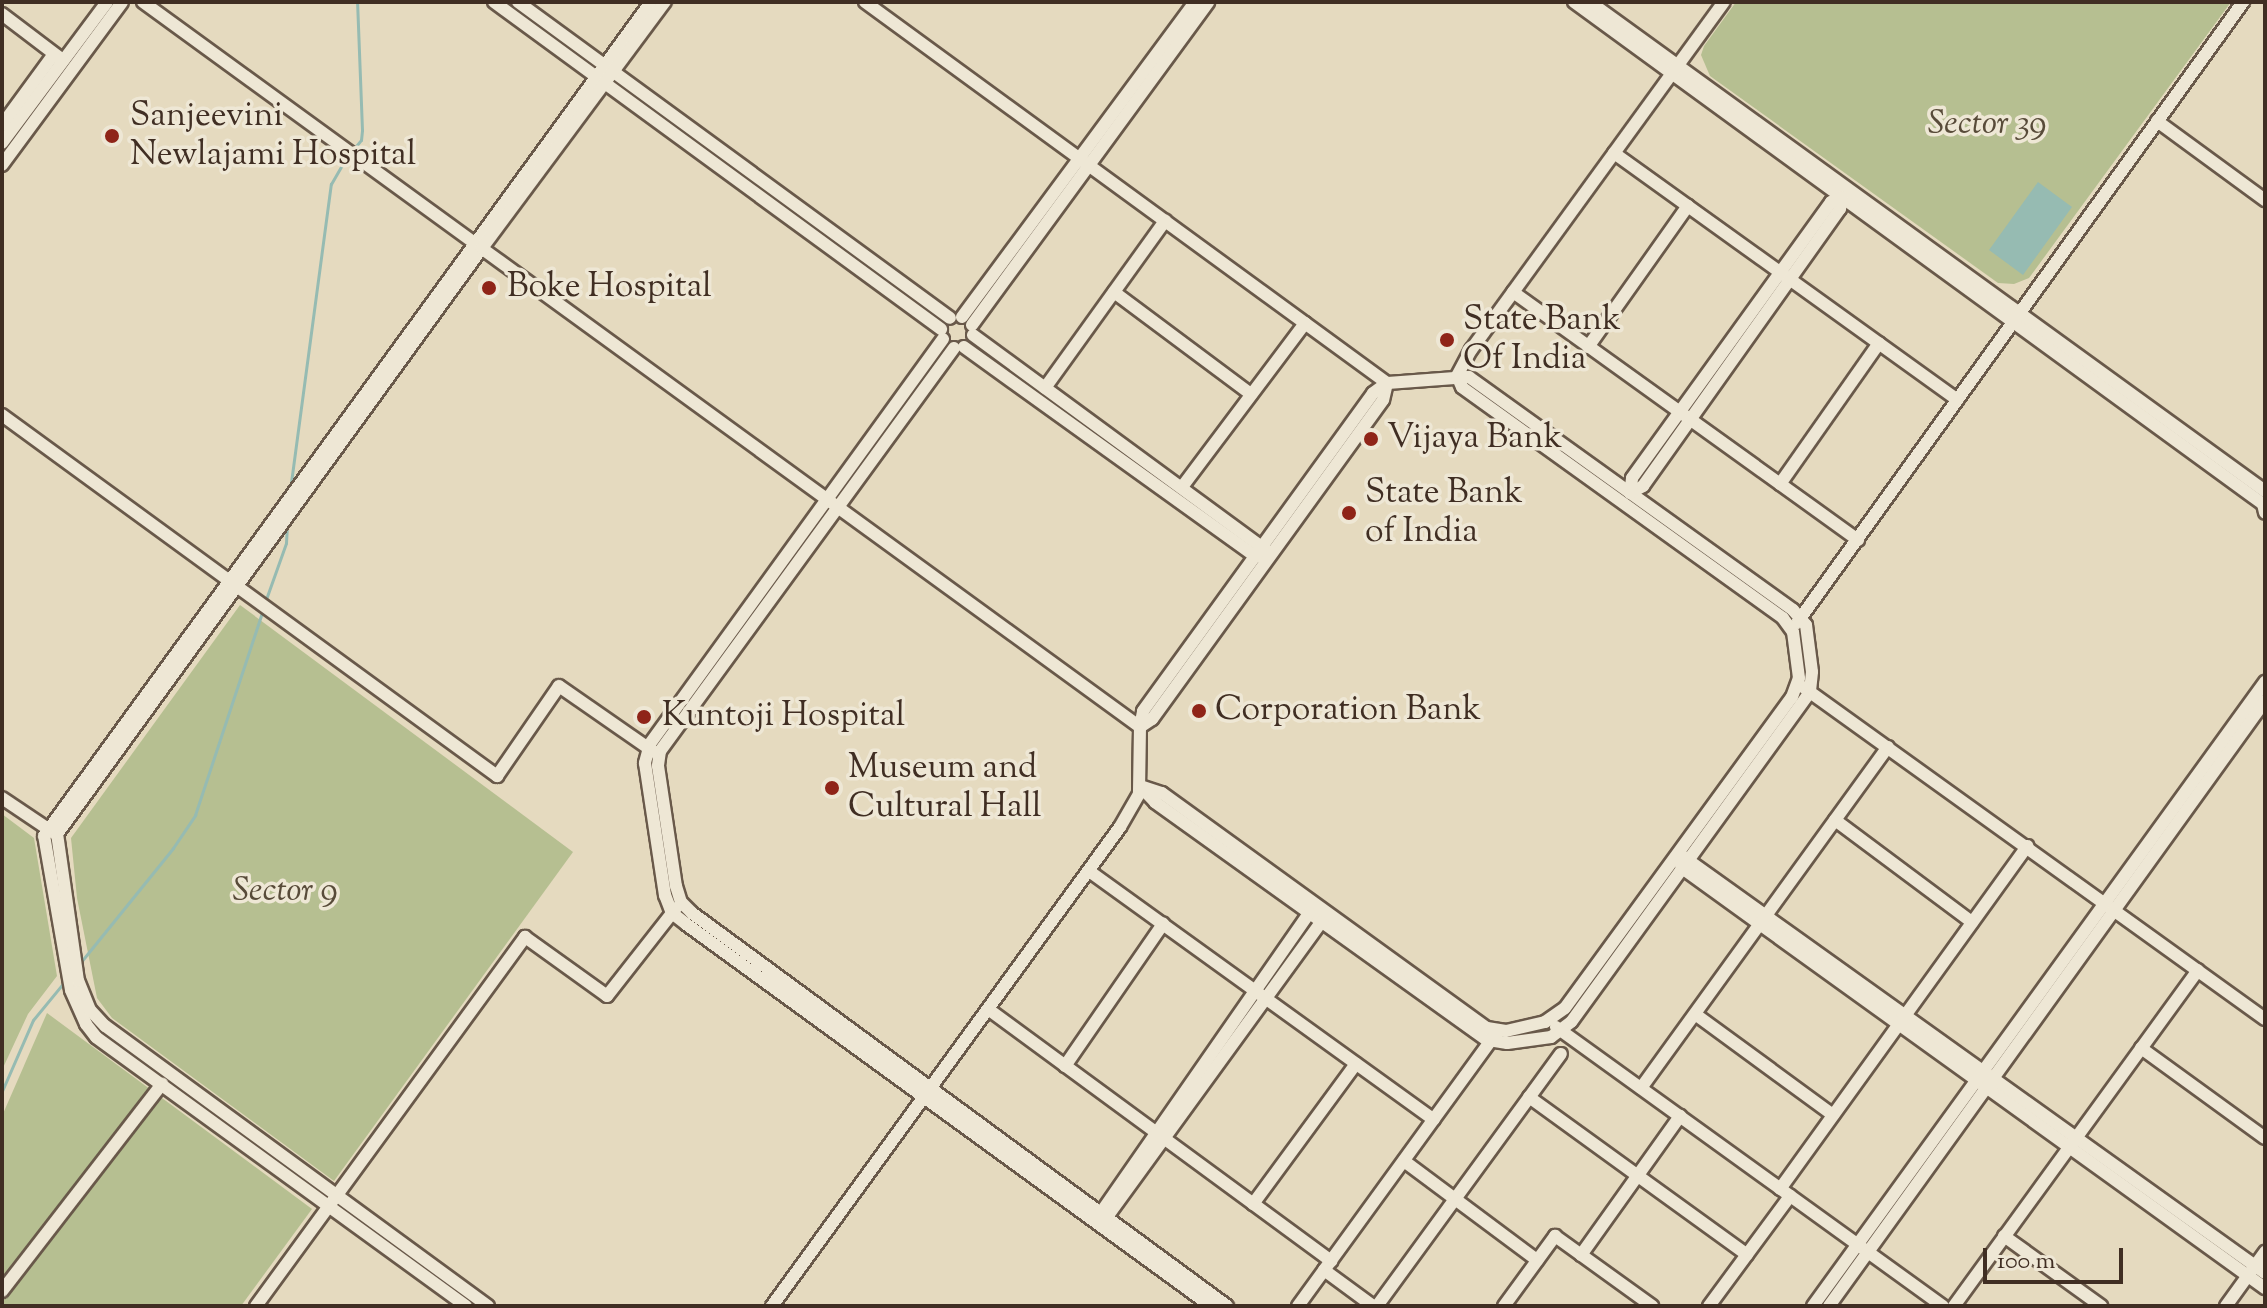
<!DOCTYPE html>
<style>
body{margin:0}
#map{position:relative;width:2267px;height:1308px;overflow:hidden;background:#e5dabf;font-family:"Sorts Mill Goudy",serif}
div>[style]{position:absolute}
.green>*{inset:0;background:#b6bf91}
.water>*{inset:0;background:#96bbb2}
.stream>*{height:3px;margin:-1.5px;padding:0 1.5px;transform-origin:1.5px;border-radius:1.5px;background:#96bbb2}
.roads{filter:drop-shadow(2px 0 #69594a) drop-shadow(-2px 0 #69594a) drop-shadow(0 2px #69594a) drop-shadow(0 -2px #69594a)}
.minor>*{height:12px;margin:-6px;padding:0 6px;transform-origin:6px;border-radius:6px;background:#eee7d5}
.dots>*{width:22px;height:22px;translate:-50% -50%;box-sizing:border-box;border:4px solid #eee7d5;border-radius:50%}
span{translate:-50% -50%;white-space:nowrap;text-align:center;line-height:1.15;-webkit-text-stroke:7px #eee7d5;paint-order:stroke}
.poi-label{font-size:34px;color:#402e23}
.left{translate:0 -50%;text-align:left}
.park-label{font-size:34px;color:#584b39;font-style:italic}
.frame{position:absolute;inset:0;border:4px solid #402e23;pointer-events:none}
.scale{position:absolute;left:1983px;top:1248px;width:140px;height:36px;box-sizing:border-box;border:4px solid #402e23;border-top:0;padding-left:10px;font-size:24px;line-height:28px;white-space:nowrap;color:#402e23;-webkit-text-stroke:6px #eee7d5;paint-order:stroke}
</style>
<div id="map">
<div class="green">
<i style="clip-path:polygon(1736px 2px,2231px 2px,2029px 278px,2014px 284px,1998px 283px,1710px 76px,1701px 55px,1704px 46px)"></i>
<i style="clip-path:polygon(240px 605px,573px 852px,334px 1181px,112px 1018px,97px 998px,77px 898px,71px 838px)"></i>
<i style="clip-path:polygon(2px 814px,34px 838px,57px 976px,28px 1014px,2px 1070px)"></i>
<i style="clip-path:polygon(47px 1013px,312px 1209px,241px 1306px,2px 1306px,2px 1116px)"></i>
</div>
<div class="water">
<i style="clip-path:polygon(2038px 182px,2072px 207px,2023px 275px,1989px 250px)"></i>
</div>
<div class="stream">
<i style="left:352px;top:151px;width:14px;rotate:-51deg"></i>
<i style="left:361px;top:140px;width:10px;rotate:-84deg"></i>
<i style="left:362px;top:130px;width:128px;rotate:-92.2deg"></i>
<i style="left:290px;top:490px;width:309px;rotate:-82.4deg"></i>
<i style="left:331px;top:184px;width:32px;rotate:-60deg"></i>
<i style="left:265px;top:602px;width:63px;rotate:-70.4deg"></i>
<i style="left:286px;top:543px;width:18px;rotate:-87deg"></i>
<i style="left:80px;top:963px;width:148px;rotate:-51deg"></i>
<i style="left:173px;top:848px;width:40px;rotate:-56deg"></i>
<i style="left:195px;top:815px;width:217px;rotate:-71.7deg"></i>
<i style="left:2px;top:1091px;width:77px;rotate:-66.4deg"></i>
<i style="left:33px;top:1020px;width:50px;rotate:-50.6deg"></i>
</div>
<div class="roads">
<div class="minor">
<i style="left:143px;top:2px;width:1233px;rotate:36.02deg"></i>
<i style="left:1140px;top:727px;width:67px;rotate:90.9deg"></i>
<i style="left:1139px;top:794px;width:38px;rotate:120deg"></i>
<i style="left:1120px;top:827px;width:592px;rotate:126deg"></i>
<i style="left:494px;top:2px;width:554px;rotate:36.19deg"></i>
<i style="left:518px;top:2px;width:535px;rotate:36.18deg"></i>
<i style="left:865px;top:2px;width:646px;rotate:36.13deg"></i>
<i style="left:1387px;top:383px;width:82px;rotate:-4.2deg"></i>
<i style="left:1469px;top:377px;width:399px;rotate:35.7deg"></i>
<i style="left:1793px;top:610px;width:20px;rotate:49deg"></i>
<i style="left:1806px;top:625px;width:47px;rotate:82.7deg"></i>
<i style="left:1812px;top:672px;width:20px;rotate:96deg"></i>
<i style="left:1810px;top:692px;width:407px;rotate:125.9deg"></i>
<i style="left:1571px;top:1022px;width:25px;rotate:143deg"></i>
<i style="left:1551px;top:1037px;width:44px;rotate:172.2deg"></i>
<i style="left:1507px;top:1043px;width:20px;rotate:-171deg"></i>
<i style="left:1487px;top:1040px;width:408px;rotate:-144.4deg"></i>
<i style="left:1155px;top:802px;width:22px;rotate:-133deg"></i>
<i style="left:1574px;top:2px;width:852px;rotate:36.08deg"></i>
<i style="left:2263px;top:504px;width:9px;rotate:77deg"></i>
<i style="left:1590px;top:2px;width:834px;rotate:35.92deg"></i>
<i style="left:2px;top:14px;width:73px;rotate:37.2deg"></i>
<i style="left:2157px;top:121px;width:134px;rotate:36.2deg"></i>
<i style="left:2px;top:125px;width:88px;rotate:-53.8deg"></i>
<i style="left:2px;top:143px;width:176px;rotate:-53.3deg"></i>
<i style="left:1614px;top:153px;width:423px;rotate:35.7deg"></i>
<i style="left:2px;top:165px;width:202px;rotate:-53.6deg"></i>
<i style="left:1114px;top:292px;width:171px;rotate:36.7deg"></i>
<i style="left:1513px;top:292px;width:425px;rotate:35.7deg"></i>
<i style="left:962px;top:317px;width:392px;rotate:-53.5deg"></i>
<i style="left:972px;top:325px;width:400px;rotate:-53.8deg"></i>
<i style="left:973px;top:335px;width:365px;rotate:36.3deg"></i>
<i style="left:943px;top:339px;width:500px;rotate:125.9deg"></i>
<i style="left:650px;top:744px;width:20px;rotate:105deg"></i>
<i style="left:645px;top:763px;width:134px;rotate:81.4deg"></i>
<i style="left:665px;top:895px;width:19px;rotate:69deg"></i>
<i style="left:672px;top:913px;width:18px;rotate:38deg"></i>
<i style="left:686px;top:924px;width:649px;rotate:36.04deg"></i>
<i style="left:964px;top:347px;width:358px;rotate:35.7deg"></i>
<i style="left:1255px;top:556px;width:8px"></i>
<i style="left:1588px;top:347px;width:173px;rotate:-54.7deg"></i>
<i style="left:954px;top:348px;width:499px;rotate:126.1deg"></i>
<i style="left:660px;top:751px;width:15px;rotate:98deg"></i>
<i style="left:658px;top:766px;width:121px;rotate:81.5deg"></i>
<i style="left:676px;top:886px;width:17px;rotate:73deg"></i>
<i style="left:681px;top:902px;width:16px;rotate:45deg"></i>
<i style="left:692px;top:913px;width:664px;rotate:36.3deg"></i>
<i style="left:1457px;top:376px;width:30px;rotate:-62deg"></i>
<i style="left:1471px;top:350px;width:430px;rotate:-54deg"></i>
<i style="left:1387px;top:383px;width:17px;rotate:103deg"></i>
<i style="left:1383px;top:400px;width:394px;rotate:125.9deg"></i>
<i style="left:1152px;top:719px;width:14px;rotate:146deg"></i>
<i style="left:1140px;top:727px;width:16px;rotate:-79deg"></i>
<i style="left:1143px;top:711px;width:392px;rotate:-54.1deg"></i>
<i style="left:1373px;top:393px;width:17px;rotate:-36deg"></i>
<i style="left:1045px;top:388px;width:206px;rotate:-54.3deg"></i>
<i style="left:2px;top:415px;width:613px;rotate:36.1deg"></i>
<i style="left:497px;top:776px;width:109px;rotate:-55.4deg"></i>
<i style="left:559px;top:686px;width:116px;rotate:34.8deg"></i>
<i style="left:1780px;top:484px;width:172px;rotate:-54.9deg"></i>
<i style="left:1182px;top:487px;width:205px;rotate:-53.1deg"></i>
<i style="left:1630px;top:493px;width:15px;rotate:-28deg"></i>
<i style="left:1643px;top:486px;width:340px;rotate:-54.6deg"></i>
<i style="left:1840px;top:209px;width:12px;rotate:-81deg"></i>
<i style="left:1630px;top:493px;width:15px;rotate:-82deg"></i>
<i style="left:1632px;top:478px;width:340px;rotate:-54.2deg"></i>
<i style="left:1831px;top:202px;width:12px;rotate:-24deg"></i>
<i style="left:1797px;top:623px;width:765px;rotate:-54.31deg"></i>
<i style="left:1803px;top:687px;width:569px;rotate:35.7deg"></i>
<i style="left:1143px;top:787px;width:20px;rotate:18deg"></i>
<i style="left:1162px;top:793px;width:401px;rotate:35.9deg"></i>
<i style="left:1487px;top:1028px;width:19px;rotate:9deg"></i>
<i style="left:1506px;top:1031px;width:40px;rotate:-13deg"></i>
<i style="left:1545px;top:1022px;width:24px;rotate:-35deg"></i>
<i style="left:1565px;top:1008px;width:385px;rotate:-53.9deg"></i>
<i style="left:1792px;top:697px;width:20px;rotate:-70deg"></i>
<i style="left:1799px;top:678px;width:46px;rotate:-97.4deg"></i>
<i style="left:1793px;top:632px;width:17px;rotate:-126deg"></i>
<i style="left:1783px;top:618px;width:395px;rotate:-144.3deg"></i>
<i style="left:1462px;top:387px;width:12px;rotate:-114deg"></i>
<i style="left:2px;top:798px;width:63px;rotate:33.9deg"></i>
<i style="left:1835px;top:820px;width:171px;rotate:36.7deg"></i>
<i style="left:1682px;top:856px;width:717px;rotate:35.57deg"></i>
<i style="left:1680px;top:862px;width:6px;rotate:72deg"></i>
<i style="left:1682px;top:868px;width:719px;rotate:35.77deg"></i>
<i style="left:1089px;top:871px;width:425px;rotate:35.8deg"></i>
<i style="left:988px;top:1009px;width:426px;rotate:36.3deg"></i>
<i style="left:1695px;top:1014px;width:171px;rotate:36.2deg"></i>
<i style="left:1556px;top:1027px;width:477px;rotate:35.8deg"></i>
<i style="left:2141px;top:1048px;width:153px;rotate:36deg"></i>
<i style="left:1065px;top:1066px;width:173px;rotate:-55.4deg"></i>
<i style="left:1641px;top:1088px;width:421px;rotate:-54.1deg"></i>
<i style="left:1529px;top:1097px;width:269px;rotate:35.9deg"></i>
<i style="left:1404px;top:1161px;width:166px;rotate:36.7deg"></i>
<i style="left:1780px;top:1189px;width:423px;rotate:-54.2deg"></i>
<i style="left:1253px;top:1204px;width:174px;rotate:-53.7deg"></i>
<i style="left:1098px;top:1217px;width:370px;rotate:-55.2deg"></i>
<i style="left:1104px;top:1221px;width:369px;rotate:-54deg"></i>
<i style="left:2004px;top:1236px;width:120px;rotate:35.8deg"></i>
<i style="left:1581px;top:1255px;width:171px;rotate:-54.5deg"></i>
<i style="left:1324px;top:1270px;width:61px;rotate:36.3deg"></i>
<i style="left:2px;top:1291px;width:262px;rotate:-52.3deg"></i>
<i style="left:256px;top:1306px;width:457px;rotate:-53.9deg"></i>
<i style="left:525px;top:937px;width:101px;rotate:35.7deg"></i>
<i style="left:607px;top:996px;width:112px;rotate:-51.9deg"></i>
<i style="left:466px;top:1306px;width:457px;rotate:-144deg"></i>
<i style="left:96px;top:1037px;width:16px;rotate:-128deg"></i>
<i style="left:86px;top:1024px;width:37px;rotate:-114deg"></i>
<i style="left:71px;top:990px;width:156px;rotate:-99.9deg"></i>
<i style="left:44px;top:836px;width:1032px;rotate:-53.95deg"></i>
<i style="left:488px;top:1306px;width:474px;rotate:-143.8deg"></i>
<i style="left:105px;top:1026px;width:22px;rotate:-133deg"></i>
<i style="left:90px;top:1010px;width:31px;rotate:-112deg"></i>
<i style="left:78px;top:981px;width:148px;rotate:-98.1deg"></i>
<i style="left:57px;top:834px;width:724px;rotate:-54.05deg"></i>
<i style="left:482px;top:248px;width:307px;rotate:-53.4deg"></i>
<i style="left:1298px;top:1306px;width:334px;rotate:-54deg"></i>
<i style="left:1377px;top:1306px;width:312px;rotate:-53.9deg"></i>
<i style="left:1504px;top:1306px;width:87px;rotate:-53.9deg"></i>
<i style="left:1555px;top:1236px;width:120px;rotate:35.8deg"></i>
<i style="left:1709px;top:1306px;width:137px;rotate:-53.6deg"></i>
<i style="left:1813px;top:1306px;width:771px;rotate:-54.08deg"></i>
<i style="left:1829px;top:1306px;width:746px;rotate:-54.22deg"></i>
<i style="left:1954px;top:1306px;width:415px;rotate:-54deg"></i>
<i style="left:2226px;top:1306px;width:67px;rotate:-54.2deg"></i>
</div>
</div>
<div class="dots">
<i style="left:112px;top:136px;background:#8f2418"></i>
<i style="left:489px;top:288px;background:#8f2418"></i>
<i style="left:1447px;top:340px;background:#8f2418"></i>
<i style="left:1371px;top:439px;background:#8f2418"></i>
<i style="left:1349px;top:513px;background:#8f2418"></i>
<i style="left:1199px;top:711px;background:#8f2418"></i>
<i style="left:644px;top:717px;background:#8f2418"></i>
<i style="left:832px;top:788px;background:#8f2418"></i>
</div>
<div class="poi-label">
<span class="left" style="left:130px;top:136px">Sanjeevini<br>Newlajami Hospital</span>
<span class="left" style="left:507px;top:288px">Boke Hospital</span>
<span class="left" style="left:1463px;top:340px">State Bank<br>Of India</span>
<span class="left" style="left:1387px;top:439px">Vijaya Bank</span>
<span class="left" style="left:1365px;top:513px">State Bank<br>of India</span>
<span class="left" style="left:1215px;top:711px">Corporation Bank</span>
<span class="left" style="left:662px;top:717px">Kuntoji Hospital</span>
<span class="left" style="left:848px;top:788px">Museum and<br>Cultural Hall</span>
</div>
<div class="park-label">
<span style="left:1987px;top:125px">Sector 39</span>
<span style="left:285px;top:892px">Sector 9</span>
</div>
<div class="frame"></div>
<div class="scale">100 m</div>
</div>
